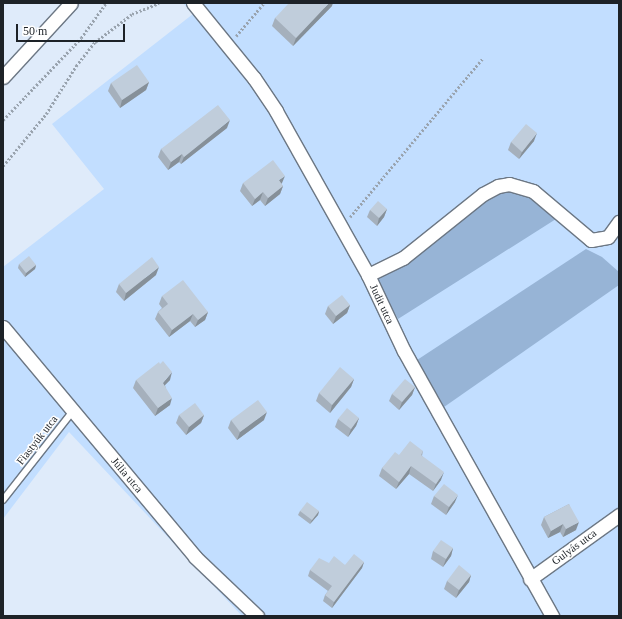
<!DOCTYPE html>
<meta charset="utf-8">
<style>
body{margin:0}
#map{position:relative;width:622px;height:619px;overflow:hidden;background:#dfebfa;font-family:"Times New Roman",serif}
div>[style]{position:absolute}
.green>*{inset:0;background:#c2deff}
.forest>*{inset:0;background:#97b4d6}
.path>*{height:2.5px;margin-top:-1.25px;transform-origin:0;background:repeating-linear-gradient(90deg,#99a3ae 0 2px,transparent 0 4px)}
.roads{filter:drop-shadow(1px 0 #6c7784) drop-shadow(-1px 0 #6c7784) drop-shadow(0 1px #6c7784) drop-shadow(0 -1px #6c7784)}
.service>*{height:6px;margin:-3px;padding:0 3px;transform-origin:3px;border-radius:3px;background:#fff}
.minor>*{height:13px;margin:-6.5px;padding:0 6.5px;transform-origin:6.5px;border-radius:6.5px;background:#fff}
.wall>*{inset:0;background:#a5b0bc}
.shaded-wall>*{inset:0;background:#869099}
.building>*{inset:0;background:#c0cddb}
span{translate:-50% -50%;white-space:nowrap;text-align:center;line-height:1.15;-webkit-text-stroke:3px #fff;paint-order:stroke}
.street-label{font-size:11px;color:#1d2227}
.frame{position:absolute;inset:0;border:4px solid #1d2227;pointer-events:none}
.scale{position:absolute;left:16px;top:24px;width:109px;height:18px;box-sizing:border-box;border:2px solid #1d2227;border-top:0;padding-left:5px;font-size:12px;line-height:14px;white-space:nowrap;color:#1d2227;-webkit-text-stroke:3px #fff;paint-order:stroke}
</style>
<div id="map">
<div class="green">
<i style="clip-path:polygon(183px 3px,619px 3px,619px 616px,242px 616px,69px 432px,3px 519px,3px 267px,104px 189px,52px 124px,193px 14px)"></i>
</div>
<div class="forest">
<i style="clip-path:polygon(505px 190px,522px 193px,537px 200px,556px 219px,398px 319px,376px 279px,396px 268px,492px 195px)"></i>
<i style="clip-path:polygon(586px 249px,602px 257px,619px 272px,619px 285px,444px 407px,417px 360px)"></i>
</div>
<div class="path">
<i style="left:236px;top:36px;width:43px;rotate:-49.7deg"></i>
<i style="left:3px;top:120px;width:113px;rotate:-46.4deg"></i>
<i style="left:81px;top:38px;width:43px;rotate:-54.5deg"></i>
<i style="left:3px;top:166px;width:67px;rotate:-50.4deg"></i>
<i style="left:46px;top:114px;width:57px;rotate:-58deg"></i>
<i style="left:76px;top:66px;width:31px;rotate:-52deg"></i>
<i style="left:95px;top:42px;width:46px;rotate:-37.1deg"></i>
<i style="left:132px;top:14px;width:29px;rotate:-22deg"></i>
<i style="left:350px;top:217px;width:206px;rotate:-50.1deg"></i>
</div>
<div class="roads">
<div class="service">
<i style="left:3px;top:500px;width:113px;rotate:-51.8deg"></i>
</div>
<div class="minor">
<i style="left:193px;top:3px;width:97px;rotate:50.9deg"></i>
<i style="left:254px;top:78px;width:40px;rotate:56deg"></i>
<i style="left:276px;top:111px;width:188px;rotate:60.7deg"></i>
<i style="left:368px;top:275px;width:84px;rotate:64.7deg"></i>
<i style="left:404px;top:351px;width:304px;rotate:60.8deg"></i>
<i style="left:3px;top:77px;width:100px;rotate:-47.4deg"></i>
<i style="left:368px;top:275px;width:39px;rotate:-26deg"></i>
<i style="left:403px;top:258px;width:102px;rotate:-38.7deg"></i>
<i style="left:483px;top:194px;width:17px;rotate:-28deg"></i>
<i style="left:498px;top:186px;width:11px;rotate:-10deg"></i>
<i style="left:509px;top:184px;width:25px;rotate:16deg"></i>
<i style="left:533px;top:191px;width:76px;rotate:40.2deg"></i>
<i style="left:591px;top:240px;width:17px;rotate:-10deg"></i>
<i style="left:608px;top:237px;width:19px;rotate:-54deg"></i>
<i style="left:3px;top:327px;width:300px;rotate:50.1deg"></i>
<i style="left:195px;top:557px;width:86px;rotate:43.6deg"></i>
<i style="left:530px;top:579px;width:110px;rotate:-35.7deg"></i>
</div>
</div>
<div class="wall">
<i style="clip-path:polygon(332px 6px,293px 46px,272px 26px,275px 18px)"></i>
<i style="clip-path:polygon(149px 82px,146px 90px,120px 108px,108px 91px,111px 83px)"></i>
<i style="clip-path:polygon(227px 128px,181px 164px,179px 162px,168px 170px,158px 157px,161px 149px)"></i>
<i style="clip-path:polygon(534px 141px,519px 159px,508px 150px,511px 142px)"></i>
<i style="clip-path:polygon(243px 183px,282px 183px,281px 184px,283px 186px,280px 194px,265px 206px,260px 200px,252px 206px,240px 191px)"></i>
<i style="clip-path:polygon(387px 209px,384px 217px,377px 226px,367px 217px,370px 210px)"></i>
<i style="clip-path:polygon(19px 264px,36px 265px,35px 269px,25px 277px,18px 268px)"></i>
<i style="clip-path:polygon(156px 275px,124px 301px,116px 292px,119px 284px)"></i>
<i style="clip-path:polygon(162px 296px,208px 312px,205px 320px,195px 327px,190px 321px,169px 337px,155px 319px,158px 312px,162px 308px,159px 304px)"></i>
<i style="clip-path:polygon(350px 305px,347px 313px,333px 324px,325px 314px,328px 306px)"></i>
<i style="clip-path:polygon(354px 379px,351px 387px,330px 413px,316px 401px,319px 393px)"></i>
<i style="clip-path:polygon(136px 380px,170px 380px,165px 385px,170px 405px,155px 416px,133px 388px)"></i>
<i style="clip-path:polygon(415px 387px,412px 395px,399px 410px,389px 401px,392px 394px)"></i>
<i style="clip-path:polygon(179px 415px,204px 415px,201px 423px,186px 435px,176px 423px)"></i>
<i style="clip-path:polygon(359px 418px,356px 426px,348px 437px,335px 427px,338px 419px)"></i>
<i style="clip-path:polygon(231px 420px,264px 420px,237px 440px,228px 428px)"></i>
<i style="clip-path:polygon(423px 451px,422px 456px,441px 480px,433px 491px,409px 474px,396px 489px,379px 476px,382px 468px,399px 455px)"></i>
<i style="clip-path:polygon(434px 496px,455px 502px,446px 515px,431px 504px)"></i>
<i style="clip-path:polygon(569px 504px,576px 530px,563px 537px,560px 532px,548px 538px,541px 525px,544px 517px)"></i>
<i style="clip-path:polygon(300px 511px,319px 511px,318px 515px,310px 524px,298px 515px)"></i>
<i style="clip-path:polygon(453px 548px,451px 556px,443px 567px,431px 559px,433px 551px)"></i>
<i style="clip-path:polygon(364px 562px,362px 568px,332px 608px,323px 601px,325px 595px,328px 591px,308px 576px,310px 570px,329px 563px,345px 565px)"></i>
<i style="clip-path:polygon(471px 575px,469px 582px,456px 598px,444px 589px,447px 581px)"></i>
</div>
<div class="shaded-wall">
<i style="clip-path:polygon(329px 3px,333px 3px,332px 6px,293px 46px,296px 38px)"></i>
<i style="clip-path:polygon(149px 82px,146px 90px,120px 108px,122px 100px)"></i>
<i style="clip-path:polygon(230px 120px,227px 128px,181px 164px,184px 157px)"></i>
<i style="clip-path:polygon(537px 133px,534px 141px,519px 159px,522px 152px)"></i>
<i style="clip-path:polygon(182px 154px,179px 162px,168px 170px,171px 162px)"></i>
<i style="clip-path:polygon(285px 176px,282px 183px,276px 188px,279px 180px)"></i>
<i style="clip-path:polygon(283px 186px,280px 194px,265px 206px,268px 198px)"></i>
<i style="clip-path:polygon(263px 192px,260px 200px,252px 206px,255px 199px)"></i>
<i style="clip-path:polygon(387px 209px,384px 217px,377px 226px,379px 218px)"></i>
<i style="clip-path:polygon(36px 265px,35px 269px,25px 277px,26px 273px)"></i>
<i style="clip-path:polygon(159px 267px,156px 275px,124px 301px,126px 293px)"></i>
<i style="clip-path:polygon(350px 305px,347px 313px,333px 324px,336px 316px)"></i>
<i style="clip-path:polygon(208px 312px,205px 320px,195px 327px,198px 320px)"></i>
<i style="clip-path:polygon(193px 314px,190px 321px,169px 337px,172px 330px)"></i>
<i style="clip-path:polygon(172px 372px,170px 380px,160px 390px,163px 383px)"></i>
<i style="clip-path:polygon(354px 379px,351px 387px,330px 413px,332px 405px)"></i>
<i style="clip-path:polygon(415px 387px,412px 395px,399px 410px,402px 402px)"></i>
<i style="clip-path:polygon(172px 398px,170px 405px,155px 416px,158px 408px)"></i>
<i style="clip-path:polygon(267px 412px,264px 420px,237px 440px,240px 432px)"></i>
<i style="clip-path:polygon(204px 415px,201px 423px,186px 435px,189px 427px)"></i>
<i style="clip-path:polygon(359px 418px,356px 426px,348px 437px,351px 429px)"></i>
<i style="clip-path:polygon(411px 466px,409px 474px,396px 489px,399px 482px)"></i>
<i style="clip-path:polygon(444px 472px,441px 480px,433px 491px,436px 484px)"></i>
<i style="clip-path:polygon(458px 495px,455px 502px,446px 515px,449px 507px)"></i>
<i style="clip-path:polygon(319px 511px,318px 515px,310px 524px,312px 520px)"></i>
<i style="clip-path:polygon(579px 522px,576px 530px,563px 537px,566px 529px)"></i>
<i style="clip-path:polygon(563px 524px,560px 532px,548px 538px,551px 531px)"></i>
<i style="clip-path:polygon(453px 548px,451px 556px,443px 567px,446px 559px)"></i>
<i style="clip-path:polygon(364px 562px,362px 568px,332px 608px,334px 602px)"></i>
<i style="clip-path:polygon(471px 575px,469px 582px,456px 598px,459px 590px)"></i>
</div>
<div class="building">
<i style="clip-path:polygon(289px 3px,329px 3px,296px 38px,275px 18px)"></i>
<i style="clip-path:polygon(137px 65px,149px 82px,122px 100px,111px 83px)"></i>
<i style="clip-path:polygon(218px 105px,230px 120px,184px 157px,182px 154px,171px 162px,161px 149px)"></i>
<i style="clip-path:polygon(526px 124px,537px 133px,522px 152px,511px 142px)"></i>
<i style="clip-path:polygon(273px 160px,285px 176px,279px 180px,283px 186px,268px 198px,263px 192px,255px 199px,243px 183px)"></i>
<i style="clip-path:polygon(378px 201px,387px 209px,379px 218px,370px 210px)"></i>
<i style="clip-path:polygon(29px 256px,36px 265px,26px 273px,19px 264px)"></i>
<i style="clip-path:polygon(152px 257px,159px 267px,126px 293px,119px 284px)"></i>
<i style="clip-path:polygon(183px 280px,208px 312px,198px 320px,193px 314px,172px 330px,158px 312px,168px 304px,162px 296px)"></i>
<i style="clip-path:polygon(342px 295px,350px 305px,336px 316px,328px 306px)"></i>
<i style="clip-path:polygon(163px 361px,172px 372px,163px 383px,172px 398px,158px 408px,136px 380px,159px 362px,160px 364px)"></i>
<i style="clip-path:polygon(340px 367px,354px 379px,332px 405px,319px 393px)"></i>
<i style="clip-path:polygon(405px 379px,415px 387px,402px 402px,392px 394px)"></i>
<i style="clip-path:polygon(258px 400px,267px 412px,240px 432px,231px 420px)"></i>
<i style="clip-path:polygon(195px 403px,204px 415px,189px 427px,179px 415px)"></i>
<i style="clip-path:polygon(347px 408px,359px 418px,351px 429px,338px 419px)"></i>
<i style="clip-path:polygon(410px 441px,423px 451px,421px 455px,444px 472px,436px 484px,411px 466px,399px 482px,382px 468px,395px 452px,399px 455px)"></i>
<i style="clip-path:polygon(444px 484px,458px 495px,449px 507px,434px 496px)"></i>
<i style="clip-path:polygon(307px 502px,319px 511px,312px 520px,300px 511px)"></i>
<i style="clip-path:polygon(569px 504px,579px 522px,566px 529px,563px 524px,551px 531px,544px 517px)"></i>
<i style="clip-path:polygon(441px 540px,453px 548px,446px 559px,433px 551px)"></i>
<i style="clip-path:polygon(354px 554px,364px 562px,334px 602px,325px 595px,332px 586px,310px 570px,319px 558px,329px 563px,334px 556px,345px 565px)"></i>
<i style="clip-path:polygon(459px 565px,471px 575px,459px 590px,447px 581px)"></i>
</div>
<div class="street-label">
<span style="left:382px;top:304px;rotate:65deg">Judit utca</span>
<span style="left:37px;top:440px;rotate:-52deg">Fiastyúk utca</span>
<span style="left:127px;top:475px;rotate:50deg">Júlia utca</span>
<span style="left:574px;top:547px;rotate:-36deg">Gulyás utca</span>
</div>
<div class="frame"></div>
<div class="scale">50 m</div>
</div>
